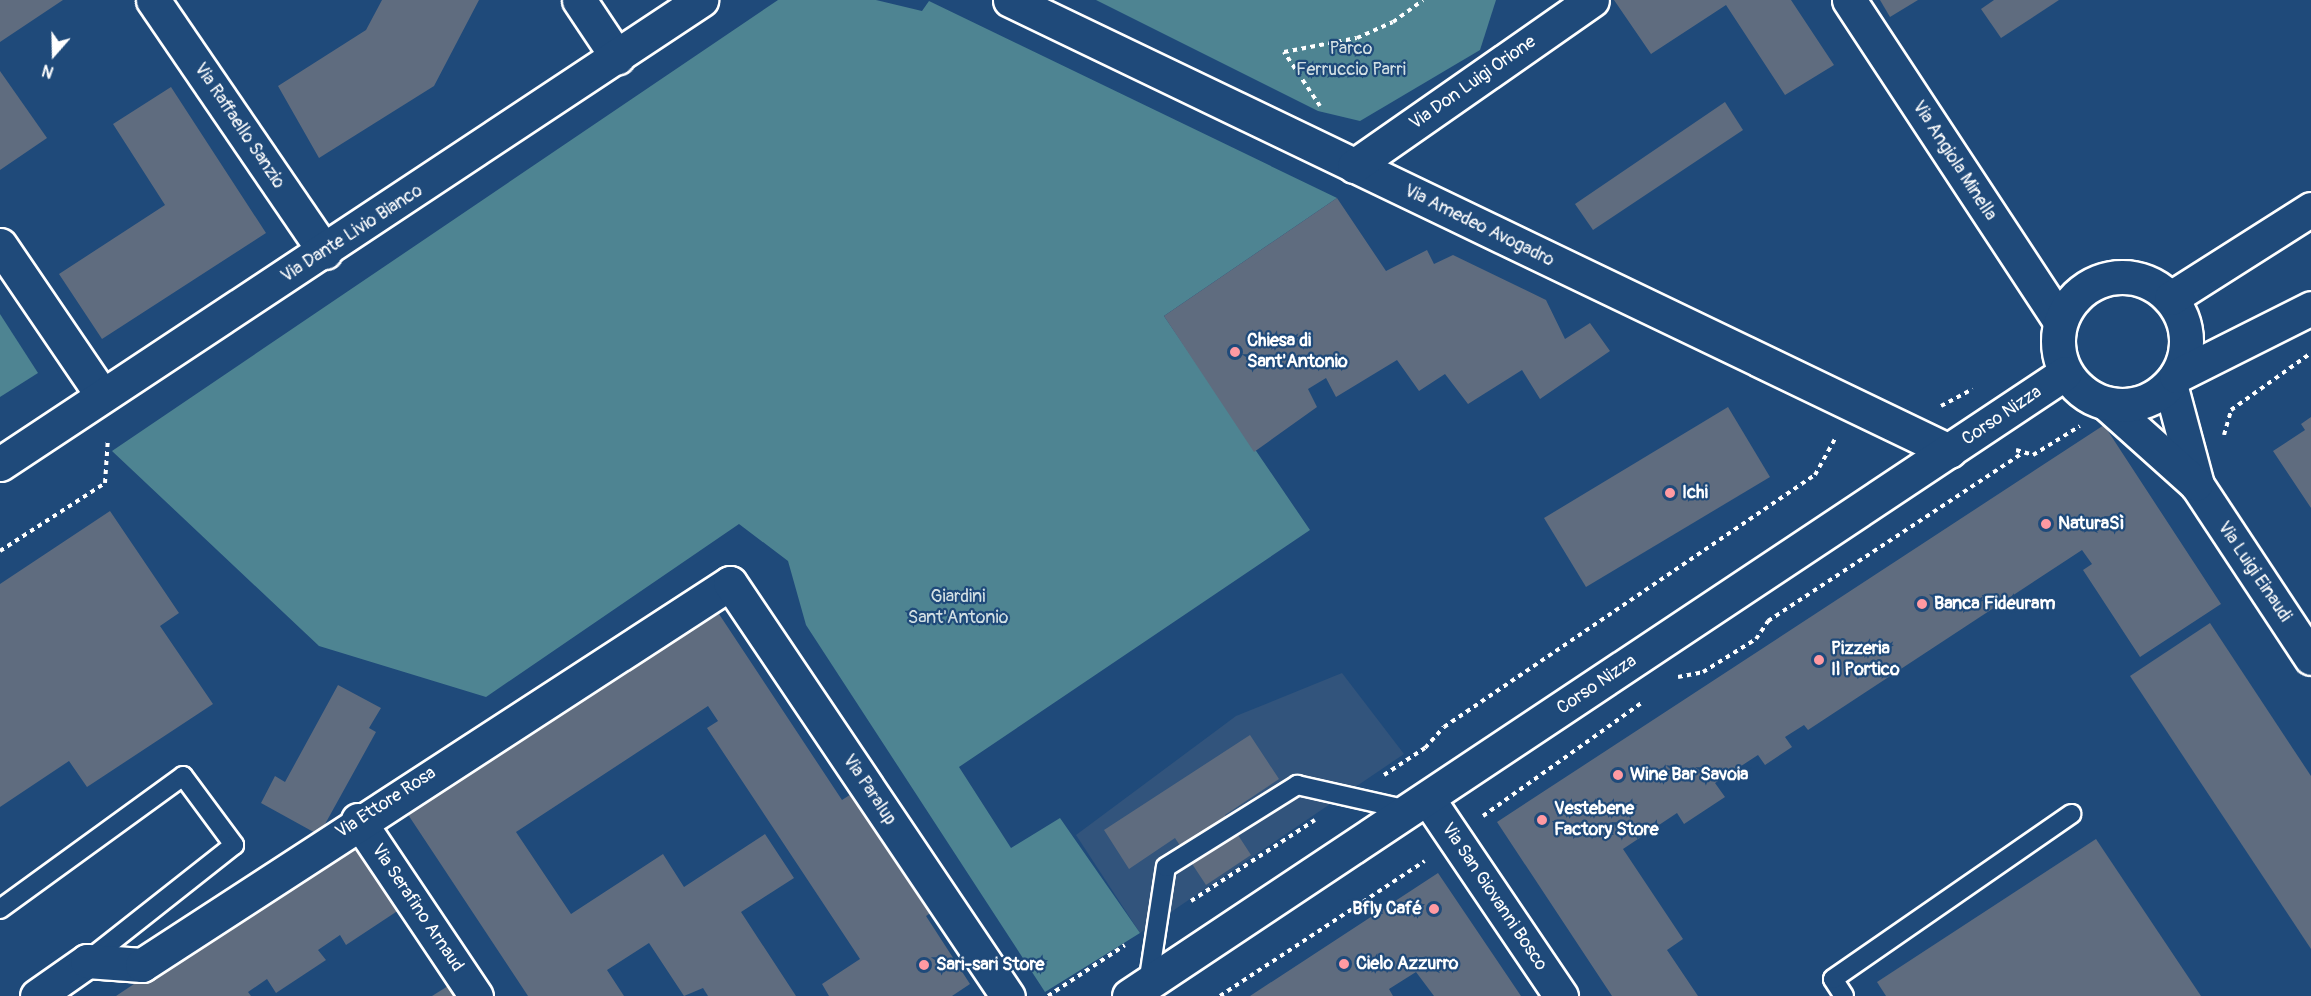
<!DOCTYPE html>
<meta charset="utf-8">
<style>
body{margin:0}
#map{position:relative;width:2311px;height:996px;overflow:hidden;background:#1f4a7a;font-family:Pangolin,sans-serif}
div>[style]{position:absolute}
.built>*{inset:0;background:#32547c}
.green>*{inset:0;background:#4e8492}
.building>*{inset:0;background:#5f6c7f}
.path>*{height:4px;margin-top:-2px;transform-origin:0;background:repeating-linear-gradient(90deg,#fff 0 4.5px,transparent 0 9px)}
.roads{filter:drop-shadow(2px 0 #fff) drop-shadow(-2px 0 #fff) drop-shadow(0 2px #fff) drop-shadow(0 -2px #fff)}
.service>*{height:18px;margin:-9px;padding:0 9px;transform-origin:9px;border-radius:9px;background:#1f4a7a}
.minor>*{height:33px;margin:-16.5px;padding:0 16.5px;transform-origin:16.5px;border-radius:16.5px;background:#1f4a7a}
.secondary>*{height:33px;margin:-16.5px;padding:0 16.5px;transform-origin:16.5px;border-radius:16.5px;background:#1f4a7a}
.secondary>.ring{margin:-16.5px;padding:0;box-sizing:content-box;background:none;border:33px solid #1f4a7a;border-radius:50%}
.trunk>*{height:33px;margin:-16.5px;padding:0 16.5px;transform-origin:16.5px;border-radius:16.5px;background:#1f4a7a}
.dots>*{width:16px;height:16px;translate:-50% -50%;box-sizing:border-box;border:3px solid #1f4a7a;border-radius:50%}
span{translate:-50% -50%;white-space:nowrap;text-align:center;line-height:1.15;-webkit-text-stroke:4.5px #1f4a7a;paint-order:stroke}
.park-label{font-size:18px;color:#d3e0e4}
.street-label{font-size:18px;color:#fff}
.poi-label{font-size:18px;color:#fff;font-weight:700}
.left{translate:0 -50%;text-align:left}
.right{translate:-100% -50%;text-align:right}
.north{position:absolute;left:24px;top:24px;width:60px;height:60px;-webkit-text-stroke:4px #1f4a7a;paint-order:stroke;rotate:200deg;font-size:16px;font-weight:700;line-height:24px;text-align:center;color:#fff}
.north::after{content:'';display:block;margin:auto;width:21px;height:27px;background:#fff;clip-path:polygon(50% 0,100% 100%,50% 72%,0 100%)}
</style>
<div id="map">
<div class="built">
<i style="clip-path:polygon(1342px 673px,1404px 754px,1140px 933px,1076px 835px,1236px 716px)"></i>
</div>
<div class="green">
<i style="clip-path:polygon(778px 0,876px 0,922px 11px,929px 1px,1337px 198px,1164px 316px,1310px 530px,959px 767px,1011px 848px,1060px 818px,1140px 933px,1045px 992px,806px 625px,788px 561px,739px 524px,486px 697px,319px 646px,112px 451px)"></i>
<i style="clip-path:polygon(1096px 0,1496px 0,1480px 50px,1360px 121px,1318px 111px)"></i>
<i style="clip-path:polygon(0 314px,38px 373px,0 397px)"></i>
</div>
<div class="building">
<i style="clip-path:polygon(0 0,63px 0,0 42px)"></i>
<i style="clip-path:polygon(382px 0,479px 0,434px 86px,319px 158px,278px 86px,366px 30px)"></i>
<i style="clip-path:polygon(1614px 0,1791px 0,1834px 65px,1785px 95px,1726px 5px,1651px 54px)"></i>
<i style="clip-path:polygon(1880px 0,1918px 0,1890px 17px)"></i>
<i style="clip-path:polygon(1994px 0,2059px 0,2001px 38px,1981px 9px)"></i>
<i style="clip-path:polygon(0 71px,47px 138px,0 170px)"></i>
<i style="clip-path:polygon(171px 87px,266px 233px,102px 339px,59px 274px,165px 205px,113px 124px)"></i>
<i style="clip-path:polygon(1725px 102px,1743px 130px,1593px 230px,1575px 204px)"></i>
<i style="clip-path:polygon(1337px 198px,1386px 271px,1427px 250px,1434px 264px,1453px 255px,1546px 300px,1565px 339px,1590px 323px,1610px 351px,1540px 399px,1522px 370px,1468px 404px,1445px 374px,1419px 391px,1397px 360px,1336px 397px,1326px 378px,1308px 389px,1317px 407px,1254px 452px,1164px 316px)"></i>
<i style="clip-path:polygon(1728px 407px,1770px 477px,1586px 587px,1544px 518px)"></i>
<i style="clip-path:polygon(2311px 417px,2311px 508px,2273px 451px,2305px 430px,2301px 424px)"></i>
<i style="clip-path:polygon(2104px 425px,2221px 604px,2140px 657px,2083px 570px,2092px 564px,2082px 550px,1808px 730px,1804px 725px,1785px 737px,1792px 747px,1765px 765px,1758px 755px,1715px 783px,1725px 797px,1684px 824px,1677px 813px,1623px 849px,1683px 939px,1667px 950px,1698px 996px,1612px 996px,1497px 822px)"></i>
<i style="clip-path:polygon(110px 511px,179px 613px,160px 626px,213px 704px,87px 787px,69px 761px,0 807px,0 584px)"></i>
<i style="clip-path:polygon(719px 614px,842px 800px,856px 791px,935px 910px,926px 916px,970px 984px,952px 996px,829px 996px,822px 984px,860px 959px,707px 728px,718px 721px,708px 706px,516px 832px,571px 914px,663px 854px,684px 887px,765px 834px,794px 878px,741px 912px,796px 996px,708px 996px,703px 988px,684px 996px,649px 943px,607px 970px,624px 996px,528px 996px,405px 810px)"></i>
<i style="clip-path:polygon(2210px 623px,2311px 776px,2311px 949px,2130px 676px)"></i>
<i style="clip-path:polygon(338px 685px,381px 708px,369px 728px,376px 732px,319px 835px,261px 803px,275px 776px,285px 782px)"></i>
<i style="clip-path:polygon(1250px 735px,1279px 779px,1225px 815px,1251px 855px,1206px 885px,1175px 838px,1129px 869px,1104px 830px)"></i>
<i style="clip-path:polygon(351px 839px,399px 910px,346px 945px,340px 935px,318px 950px,326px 960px,276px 993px,267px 979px,248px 992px,251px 996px,116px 996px)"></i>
<i style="clip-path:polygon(2096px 839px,2201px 996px,1886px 996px,1877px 982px)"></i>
<i style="clip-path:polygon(1438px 873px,1521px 996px,1434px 996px,1416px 972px,1389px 989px,1393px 996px,1250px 996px)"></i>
<i style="clip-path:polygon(448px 986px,455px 996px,432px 996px)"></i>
</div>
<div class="path">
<i style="left:1320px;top:106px;width:65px;rotate:-123.7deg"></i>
<i style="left:1284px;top:52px;width:74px;rotate:-10.9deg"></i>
<i style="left:1357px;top:38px;width:39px;rotate:-24deg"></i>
<i style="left:1393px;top:22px;width:37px;rotate:-36deg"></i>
<i style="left:1941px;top:406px;width:36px;rotate:-28deg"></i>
<i style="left:2224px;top:435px;width:26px;rotate:-74deg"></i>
<i style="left:2231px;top:410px;width:98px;rotate:-35.5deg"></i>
<i style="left:2016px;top:450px;width:18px;rotate:16deg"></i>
<i style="left:2033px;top:455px;width:55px;rotate:-31.7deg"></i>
<i style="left:0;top:551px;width:125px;rotate:-32.9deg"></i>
<i style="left:105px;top:483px;width:45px;rotate:-86.2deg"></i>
<i style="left:1678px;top:677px;width:25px;rotate:-11deg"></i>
<i style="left:1703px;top:672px;width:62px;rotate:-31.9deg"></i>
<i style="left:1756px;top:639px;width:22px;rotate:-56deg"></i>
<i style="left:1768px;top:621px;width:303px;rotate:-33.4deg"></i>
<i style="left:1384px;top:775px;width:49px;rotate:-33.4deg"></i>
<i style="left:1425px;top:748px;width:28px;rotate:-48deg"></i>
<i style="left:1444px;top:727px;width:448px;rotate:-34.2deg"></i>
<i style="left:1815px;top:475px;width:43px;rotate:-61.1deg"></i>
<i style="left:1483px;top:816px;width:196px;rotate:-35.5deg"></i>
<i style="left:1191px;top:901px;width:148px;rotate:-33.2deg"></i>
<i style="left:1048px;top:996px;width:92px;rotate:-33.5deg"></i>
<i style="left:1220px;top:996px;width:245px;rotate:-33.4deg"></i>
</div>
<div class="roads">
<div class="service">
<i style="left:0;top:909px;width:226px;rotate:-36deg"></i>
<i style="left:183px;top:776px;width:86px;rotate:53.5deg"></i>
<i style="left:234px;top:845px;width:187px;rotate:141.7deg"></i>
<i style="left:1148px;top:984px;width:118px;rotate:-81.3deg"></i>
<i style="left:1166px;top:867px;width:155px;rotate:-32deg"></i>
<i style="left:1297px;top:785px;width:114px;rotate:12.7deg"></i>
<i style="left:1844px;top:996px;width:20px;rotate:-123deg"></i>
<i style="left:1833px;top:979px;width:290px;rotate:-34.7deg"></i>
</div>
<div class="minor">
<i style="left:153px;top:0;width:305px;rotate:55.7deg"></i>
<i style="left:579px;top:0;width:69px;rotate:56.3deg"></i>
<i style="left:1010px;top:0;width:1042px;rotate:25.65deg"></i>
<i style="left:1849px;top:0;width:384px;rotate:56.7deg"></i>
<i style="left:1354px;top:166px;width:290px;rotate:-34.9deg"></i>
<i style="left:0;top:245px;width:181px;rotate:55.8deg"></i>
<i style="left:2170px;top:384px;width:105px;rotate:75deg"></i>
<i style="left:2197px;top:485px;width:207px;rotate:56.6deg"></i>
<i style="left:2108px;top:405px;width:118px;rotate:41.9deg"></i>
<i style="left:0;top:464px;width:841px;rotate:-33.5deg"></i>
<i style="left:1428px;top:799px;width:238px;rotate:56deg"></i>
<i style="left:358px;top:820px;width:212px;rotate:56.2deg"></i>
<i style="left:37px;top:996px;width:61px;rotate:-35deg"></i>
<i style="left:87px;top:961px;width:55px;rotate:4.2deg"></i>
<i style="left:142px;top:965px;width:701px;rotate:-33.01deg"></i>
<i style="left:730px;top:583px;width:498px;rotate:56.1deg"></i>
</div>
<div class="secondary">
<i class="ring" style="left:2058px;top:277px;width:95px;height:95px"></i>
<i style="left:2171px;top:298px;width:166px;rotate:-32.4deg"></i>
<i style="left:1129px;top:996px;width:1124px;rotate:-33.65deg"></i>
</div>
<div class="trunk">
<i style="left:2176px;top:376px;width:151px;rotate:-26.7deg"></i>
</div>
</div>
<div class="dots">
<i style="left:1235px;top:352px;background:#ff9aa2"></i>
<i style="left:1670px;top:493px;background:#ff9aa2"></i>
<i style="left:2046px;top:524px;background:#ff9aa2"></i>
<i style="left:1922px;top:604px;background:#ff9aa2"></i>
<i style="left:1819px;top:660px;background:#ff9aa2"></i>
<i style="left:1618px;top:775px;background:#ff9aa2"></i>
<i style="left:1542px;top:820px;background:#ff9aa2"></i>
<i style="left:1434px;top:909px;background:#ff9aa2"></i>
<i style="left:1344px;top:964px;background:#ff9aa2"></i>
<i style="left:924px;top:965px;background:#ff9aa2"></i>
</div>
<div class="park-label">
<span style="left:1351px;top:60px">Parco<br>Ferruccio Parri</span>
<span style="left:958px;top:608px">Giardini<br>Sant'Antonio</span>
</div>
<div class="street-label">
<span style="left:1473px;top:83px;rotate:-35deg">Via Don Luigi Orione</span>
<span style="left:239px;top:126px;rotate:56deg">Via Raffaello Sanzio</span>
<span style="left:1954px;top:161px;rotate:57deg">Via Angiola Minella</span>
<span style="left:1479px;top:226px;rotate:26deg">Via Amedeo Avogadro</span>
<span style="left:352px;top:234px;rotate:-33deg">Via Dante Livio Bianco</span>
<span style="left:2002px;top:416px;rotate:-34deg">Corso Nizza</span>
<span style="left:2254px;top:572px;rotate:56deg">Via Luigi Einaudi</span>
<span style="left:1597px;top:685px;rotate:-34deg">Corso Nizza</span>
<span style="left:869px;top:790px;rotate:56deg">Via Paralup</span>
<span style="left:386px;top:803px;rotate:-33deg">Via Ettore Rosa</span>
<span style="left:1494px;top:897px;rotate:56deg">Via San Giovanni Bosco</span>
<span style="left:417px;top:908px;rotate:56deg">Via Serafino Arnaud</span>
</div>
<div class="poi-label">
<span class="left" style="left:1247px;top:352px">Chiesa di<br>Sant'Antonio</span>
<span class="left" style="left:1682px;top:493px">Ichi</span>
<span class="left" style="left:2058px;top:524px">NaturaSì</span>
<span class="left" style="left:1934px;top:604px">Banca Fideuram</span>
<span class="left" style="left:1831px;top:660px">Pizzeria<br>Il Portico</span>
<span class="left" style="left:1630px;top:775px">Wine Bar Savoia</span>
<span class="left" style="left:1554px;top:820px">Vestebene<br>Factory Store</span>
<span class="right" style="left:1422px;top:909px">Bfly Café</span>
<span class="left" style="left:1356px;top:964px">Cielo Azzurro</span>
<span class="left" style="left:936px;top:965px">Sari-sari Store</span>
</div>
<div class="north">N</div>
</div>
